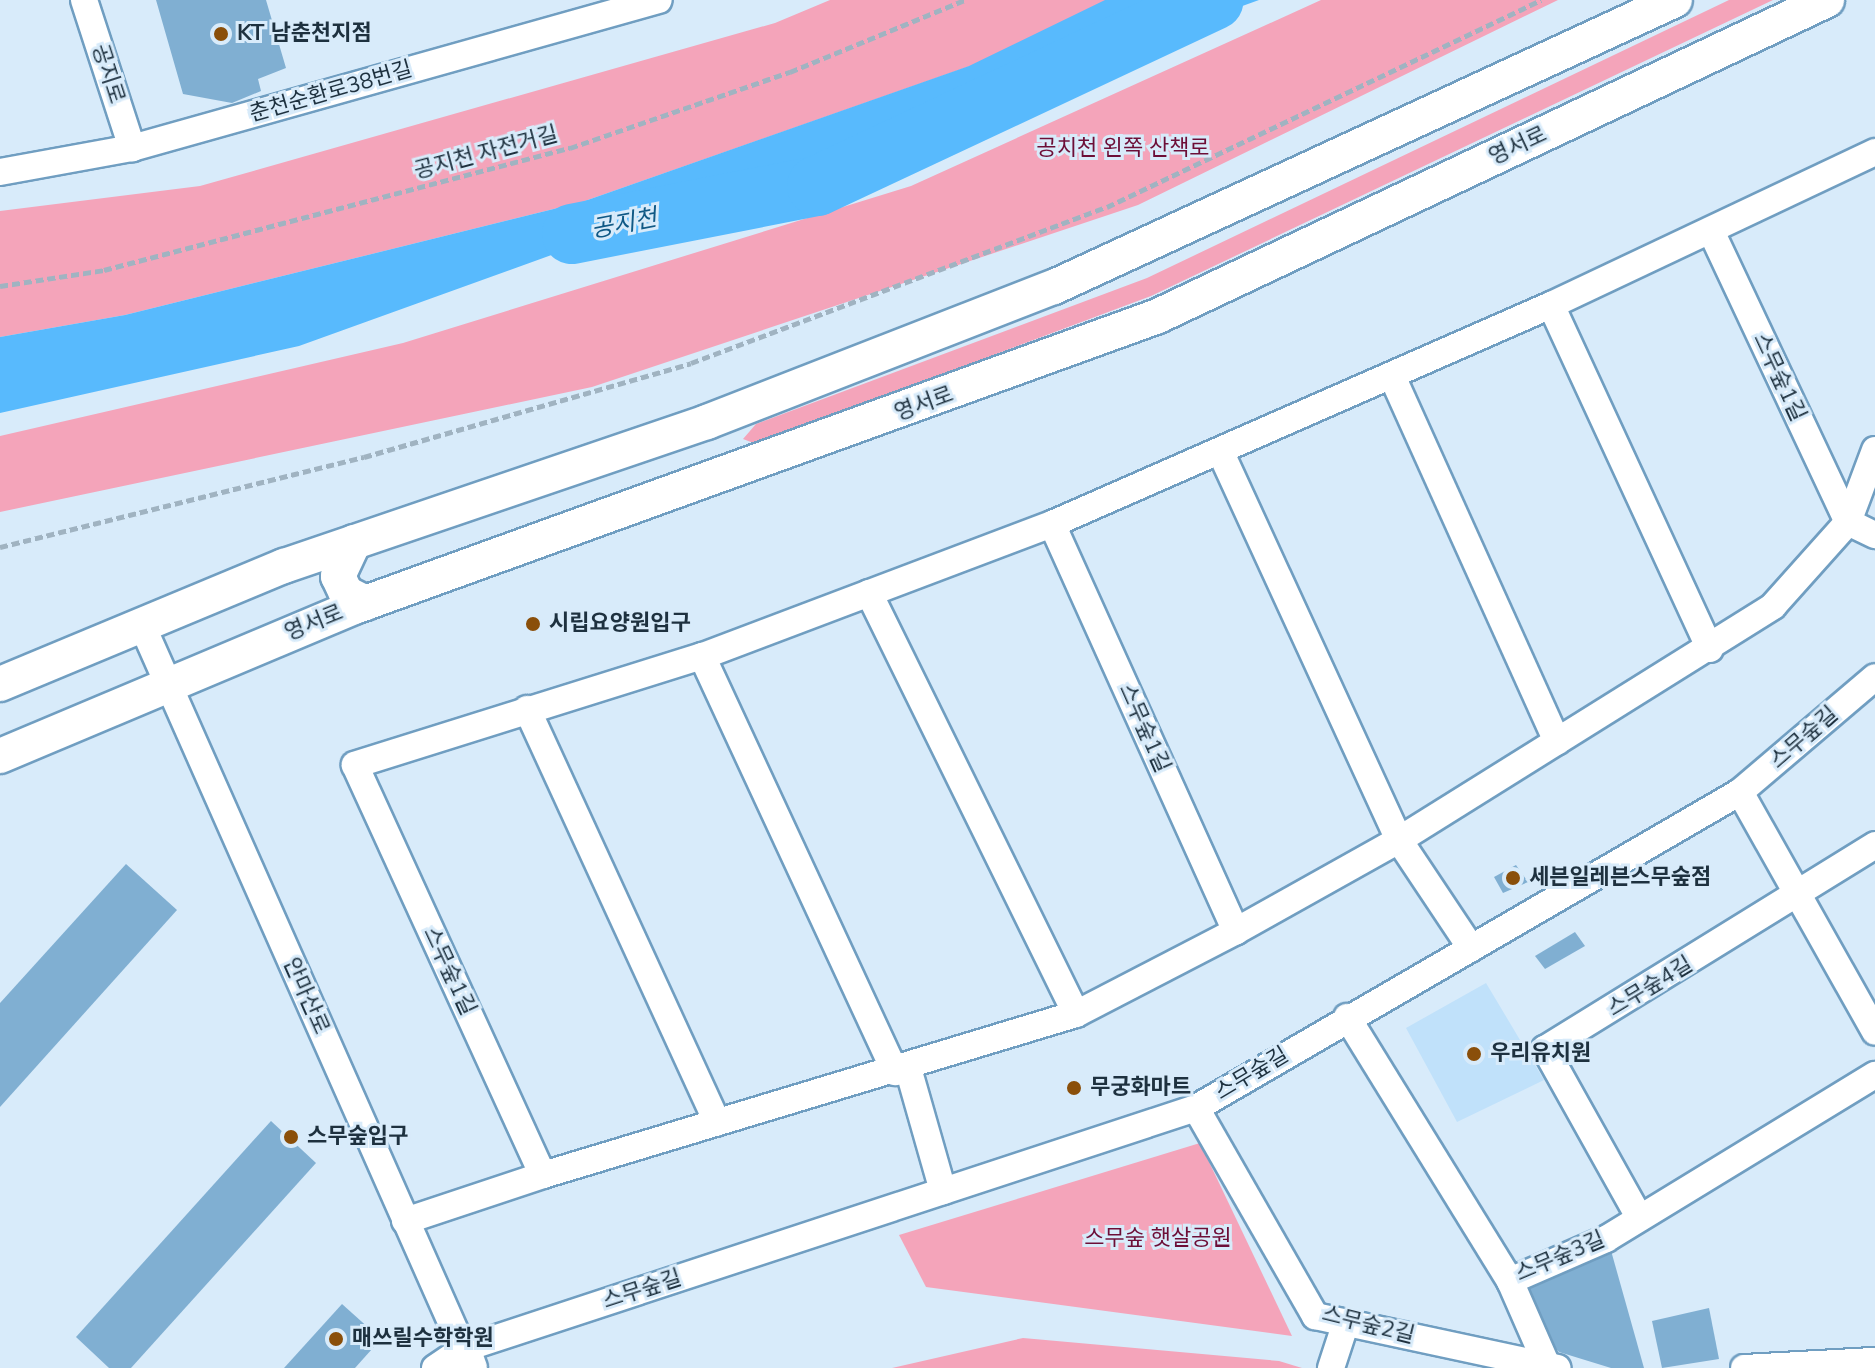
<!DOCTYPE html>
<meta charset="utf-8">
<style>
body{margin:0}
#map{position:relative;width:1875px;height:1368px;overflow:hidden;background:#d8ebfa;font-family:"Nunito Sans","Noto Sans KR",sans-serif}
div>[style]{position:absolute}
.built>*{inset:0;background:#c0e1fa}
.green>*{inset:0;background:#f4a4ba}
.water>*{inset:0;background:#58bafd}
.river>*{height:60px;margin:-30px;padding:0 30px;transform-origin:30px;border-radius:30px;background:#58bafd}
.building>*{inset:0;background:#80afd2}
.path>*{height:5px;margin-top:-2.5px;transform-origin:0;background:repeating-linear-gradient(90deg,#a0b3c1 0 8px,transparent 0 12px)}
.roads{filter:drop-shadow(2px 0 #709ec1) drop-shadow(-2px 0 #709ec1) drop-shadow(0 2px #709ec1) drop-shadow(0 -2px #709ec1)}
.minor>*{height:26px;margin:-13px;padding:0 13px;transform-origin:13px;border-radius:13px;background:#fff}
.tertiary>*{height:34px;margin:-17px;padding:0 17px;transform-origin:17px;border-radius:17px;background:#fff}
.dots>*{width:22px;height:22px;translate:-50% -50%;box-sizing:border-box;border:4px solid #d8ebfa;border-radius:50%}
span{translate:-50% -50%;white-space:nowrap;text-align:center;line-height:1.15;-webkit-text-stroke:6px #d8ebfa;paint-order:stroke}
.poi-label{font-size:22px;color:#1e313f;font-weight:700}
.left{translate:0 -50%;text-align:left}
.street-label{font-size:22px;color:#1e313f}
.park-label{font-size:22px;color:#6d0e37}
.water-label{font-size:24px;color:#105985;font-style:italic}
</style>
<div id="map">
<div class="built">
<i style="clip-path:polygon(1486px 983px,1544px 1080px,1457px 1122px,1406px 1028px)"></i>
</div>
<div class="green">
<i style="clip-path:polygon(830px 0,1159px 0,582px 202px,125px 315px,0 337px,0 211px,200px 186px,775px 23px)"></i>
<i style="clip-path:polygon(1321px 0,1558px 0,1138px 205px,592px 387px,0 512px,0 436px,403px 343px,911px 186px)"></i>
<i style="clip-path:polygon(1729px 0,1773px 0,1151px 296px,756px 444px,743px 439px,756px 424px,1147px 278px)"></i>
<i style="clip-path:polygon(1200px 1143px,1292px 1336px,926px 1287px,899px 1235px)"></i>
<i style="clip-path:polygon(1023px 1338px,1279px 1361px,1302px 1368px,892px 1368px)"></i>
</div>
<div class="water">
<i style="clip-path:polygon(1105px 0,1259px 0,299px 346px,0 413px,0 337px,125px 315px,582px 202px,969px 66px)"></i>
</div>
<div class="river">
<i style="left:572px;top:234px;width:250px;rotate:-11.1deg"></i>
<i style="left:817px;top:186px;width:438px;rotate:-25.1deg"></i>
</div>
<div class="building">
<i style="clip-path:polygon(156px 0,266px 0,286px 68px,258px 79px,261px 91px,232px 103px,183px 94px)"></i>
<i style="clip-path:polygon(126px 864px,177px 910px,0 1107px,0 1003px)"></i>
<i style="clip-path:polygon(1516px 865px,1528px 882px,1503px 893px,1494px 877px)"></i>
<i style="clip-path:polygon(1575px 932px,1585px 946px,1545px 969px,1535px 956px)"></i>
<i style="clip-path:polygon(271px 1121px,316px 1163px,131px 1368px,109px 1368px,76px 1337px)"></i>
<i style="clip-path:polygon(1610px 1247px,1644px 1368px,1611px 1368px,1559px 1352px,1510px 1299px)"></i>
<i style="clip-path:polygon(342px 1304px,381px 1339px,355px 1368px,284px 1368px)"></i>
<i style="clip-path:polygon(1709px 1308px,1719px 1359px,1662px 1368px,1652px 1321px)"></i>
</div>
<div class="path">
<i style="left:0;top:286px;width:105px;rotate:-8.7deg"></i>
<i style="left:104px;top:270px;width:482px;rotate:-14.7deg"></i>
<i style="left:570px;top:148px;width:233px;rotate:-19.1deg"></i>
<i style="left:790px;top:72px;width:189px;rotate:-22.4deg"></i>
<i style="left:0;top:547px;width:375px;rotate:-13.9deg"></i>
<i style="left:364px;top:457px;width:340px;rotate:-16deg"></i>
<i style="left:691px;top:363px;width:444px;rotate:-20.6deg"></i>
<i style="left:1107px;top:207px;width:481px;rotate:-25.5deg"></i>
</div>
<div class="roads">
<div class="minor">
<i style="left:84px;top:0;width:156px;rotate:72deg"></i>
<i style="left:1875px;top:152px;width:358px;rotate:154.7deg"></i>
<i style="left:1551px;top:305px;width:545px;rotate:156.3deg"></i>
<i style="left:1052px;top:524px;width:374px;rotate:159.3deg"></i>
<i style="left:702px;top:656px;width:364px;rotate:162.6deg"></i>
<i style="left:355px;top:765px;width:451px;rotate:65.4deg"></i>
<i style="left:543px;top:1175px;width:557px;rotate:-16.81deg"></i>
<i style="left:1076px;top:1014px;width:180px;rotate:-27.4deg"></i>
<i style="left:1236px;top:931px;width:187px;rotate:-29.2deg"></i>
<i style="left:1399px;top:840px;width:441px;rotate:-32deg"></i>
<i style="left:1773px;top:606px;width:113px;rotate:-48.2deg"></i>
<i style="left:1848px;top:522px;width:77px;rotate:-69.4deg"></i>
<i style="left:0;top:172px;width:134px;rotate:-10.3deg"></i>
<i style="left:132px;top:148px;width:547px;rotate:-15.69deg"></i>
<i style="left:1711px;top:231px;width:322px;rotate:64.8deg"></i>
<i style="left:1848px;top:522px;width:30px;rotate:26deg"></i>
<i style="left:1551px;top:305px;width:379px;rotate:65.2deg"></i>
<i style="left:1392px;top:376px;width:401px;rotate:65.7deg"></i>
<i style="left:1221px;top:453px;width:426px;rotate:65.3deg"></i>
<i style="left:1399px;top:840px;width:130px;rotate:56.3deg"></i>
<i style="left:1052px;top:524px;width:447px;rotate:65.7deg"></i>
<i style="left:869px;top:593px;width:469px;rotate:63.8deg"></i>
<i style="left:142px;top:625px;width:792px;rotate:66.09deg"></i>
<i style="left:702px;top:656px;width:459px;rotate:65.1deg"></i>
<i style="left:527px;top:709px;width:455px;rotate:65.3deg"></i>
<i style="left:1740px;top:792px;width:275px;rotate:60.6deg"></i>
<i style="left:1347px;top:1017px;width:310px;rotate:58.3deg"></i>
<i style="left:1510px;top:1281px;width:105px;rotate:-23.6deg"></i>
<i style="left:1606px;top:1239px;width:315px;rotate:-31.4deg"></i>
<i style="left:908px;top:1068px;width:128px;rotate:74.1deg"></i>
<i style="left:1196px;top:1108px;width:240px;rotate:60.2deg"></i>
<i style="left:1315px;top:1316px;width:248px;rotate:12.1deg"></i>
<i style="left:1639px;top:1217px;width:193px;rotate:-119.2deg"></i>
<i style="left:1545px;top:1049px;width:388px;rotate:-31.7deg"></i>
<i style="left:405px;top:1221px;width:145px;rotate:-18.4deg"></i>
<i style="left:1510px;top:1281px;width:90px;rotate:66.3deg"></i>
<i style="left:435px;top:1368px;width:34px;rotate:-34deg"></i>
<i style="left:463px;top:1349px;width:772px;rotate:-18.2deg"></i>
<i style="left:1196px;top:1108px;width:629px;rotate:-30.15deg"></i>
<i style="left:1740px;top:792px;width:177px;rotate:-40.4deg"></i>
<i style="left:1331px;top:1368px;width:48px;rotate:-71.9deg"></i>
<i style="left:1744px;top:1368px;width:131px;rotate:-3.1deg"></i>
</div>
<div class="tertiary">
<i style="left:354px;top:542px;width:38px;rotate:115deg"></i>
<i style="left:338px;top:576px;width:19px;rotate:65deg"></i>
<i style="left:346px;top:593px;width:22px;rotate:27deg"></i>
<i style="left:0;top:684px;width:308px;rotate:-22.6deg"></i>
<i style="left:284px;top:566px;width:447px;rotate:-18.8deg"></i>
<i style="left:707px;top:422px;width:372px;rotate:-21.3deg"></i>
<i style="left:1054px;top:287px;width:684px;rotate:-24.8deg"></i>
<i style="left:0;top:756px;width:387px;rotate:-22.8deg"></i>
<i style="left:357px;top:606px;width:852px;rotate:-19.9deg"></i>
<i style="left:1158px;top:316px;width:740px;rotate:-25.28deg"></i>
<i style="left:463px;top:1349px;width:20px;rotate:70deg"></i>
</div>
</div>
<div class="dots">
<i style="left:221px;top:34px;background:#8a4f0a"></i>
<i style="left:533px;top:624px;background:#8a4f0a"></i>
<i style="left:1513px;top:878px;background:#8a4f0a"></i>
<i style="left:1474px;top:1054px;background:#8a4f0a"></i>
<i style="left:1074px;top:1088px;background:#8a4f0a"></i>
<i style="left:291px;top:1137px;background:#8a4f0a"></i>
<i style="left:336px;top:1339px;background:#8a4f0a"></i>
</div>
<div class="poi-label">
<span class="left" style="left:237px;top:34px">KT 남춘천지점</span>
<span class="left" style="left:549px;top:624px">시립요양원입구</span>
<span class="left" style="left:1529px;top:878px">세븐일레븐스무숲점</span>
<span class="left" style="left:1490px;top:1054px">우리유치원</span>
<span class="left" style="left:1090px;top:1088px">무궁화마트</span>
<span class="left" style="left:307px;top:1137px">스무숲입구</span>
<span class="left" style="left:352px;top:1339px">매쓰릴수학학원</span>
</div>
<div class="street-label">
<span style="left:108px;top:74px;rotate:72deg">공지로</span>
<span style="left:331px;top:92px;rotate:-16deg">춘천순환로38번길</span>
<span style="left:1518px;top:146px;rotate:-25deg">영서로</span>
<span style="left:486px;top:153px;rotate:-15deg">공지천 자전거길</span>
<span style="left:1779px;top:377px;rotate:65deg">스무숲1길</span>
<span style="left:924px;top:404px;rotate:-20deg">영서로</span>
<span style="left:314px;top:623px;rotate:-22deg">영서로</span>
<span style="left:1144px;top:728px;rotate:66deg">스무숲1길</span>
<span style="left:1804px;top:738px;rotate:-41deg">스무숲길</span>
<span style="left:449px;top:971px;rotate:65deg">스무숲1길</span>
<span style="left:1650px;top:987px;rotate:-31deg">스무숲4길</span>
<span style="left:306px;top:996px;rotate:66deg">안마산로</span>
<span style="left:1252px;top:1074px;rotate:-31deg">스무숲길</span>
<span style="left:1560px;top:1257px;rotate:-23deg">스무숲3길</span>
<span style="left:642px;top:1290px;rotate:-18deg">스무숲길</span>
<span style="left:1368px;top:1325px;rotate:14deg">스무숲2길</span>
</div>
<div class="park-label">
<span style="left:1123px;top:149px">공치천 왼쪽 산책로</span>
<span style="left:1158px;top:1239px">스무숲 햇살공원</span>
</div>
<div class="water-label">
<span style="left:624px;top:224px;rotate:-11deg">공지천</span>
</div>
</div>
